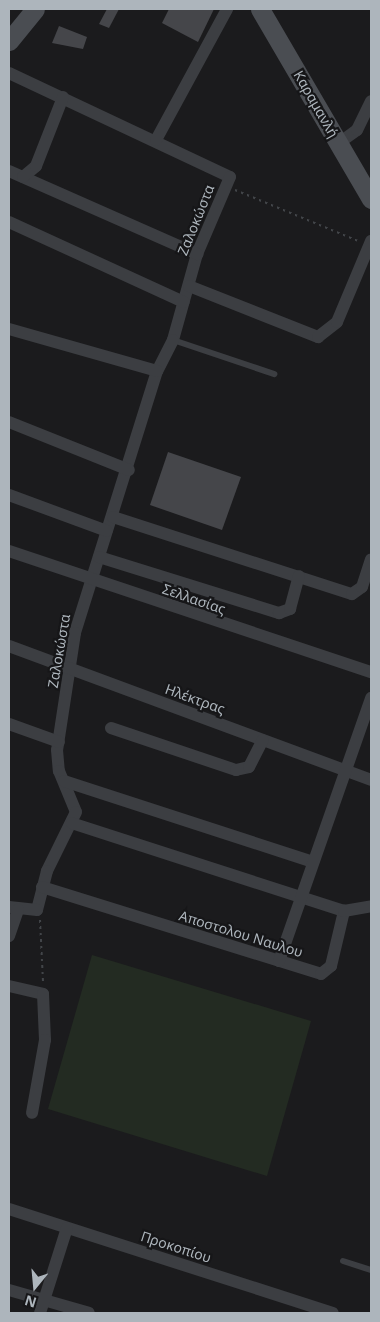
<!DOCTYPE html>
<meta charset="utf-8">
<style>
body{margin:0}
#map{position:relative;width:380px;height:1322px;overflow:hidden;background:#1b1b1d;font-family:"Noto Sans",sans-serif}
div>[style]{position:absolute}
.green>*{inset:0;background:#232b22}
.building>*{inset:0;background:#45464a}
.path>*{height:2px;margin-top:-1px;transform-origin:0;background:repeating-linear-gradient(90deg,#424549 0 2.5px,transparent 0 6.5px)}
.lane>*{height:6px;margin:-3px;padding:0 3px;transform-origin:3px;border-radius:3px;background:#3c3e42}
.street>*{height:12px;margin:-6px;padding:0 6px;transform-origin:6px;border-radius:6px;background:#3c3e42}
.secondary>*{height:19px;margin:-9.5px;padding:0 9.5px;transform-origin:9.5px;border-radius:9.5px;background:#4a4d52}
span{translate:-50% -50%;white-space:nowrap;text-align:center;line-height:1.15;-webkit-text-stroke:4.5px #161618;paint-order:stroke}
.street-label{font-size:14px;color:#adb5bc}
.frame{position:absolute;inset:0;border:10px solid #adb5bc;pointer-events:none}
.north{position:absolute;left:10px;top:1262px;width:50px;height:50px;-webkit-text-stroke:4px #161618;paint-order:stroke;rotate:197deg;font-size:14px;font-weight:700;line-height:20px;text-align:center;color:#adb5bc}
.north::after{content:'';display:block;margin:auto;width:18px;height:22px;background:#adb5bc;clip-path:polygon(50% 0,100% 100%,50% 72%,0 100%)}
</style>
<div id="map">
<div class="green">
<i style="clip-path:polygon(92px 955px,311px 1021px,267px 1176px,48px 1109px)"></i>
</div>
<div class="building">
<i style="clip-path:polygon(107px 9px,119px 9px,109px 28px,99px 24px)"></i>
<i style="clip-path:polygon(169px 9px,214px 9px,198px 42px,162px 23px)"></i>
<i style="clip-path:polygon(59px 26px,87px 37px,83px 49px,52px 43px)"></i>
<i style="clip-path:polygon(168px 452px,241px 477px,222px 530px,150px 505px)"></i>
</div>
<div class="path">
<i style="left:235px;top:190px;width:133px;rotate:22.5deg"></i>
<i style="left:40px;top:920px;width:62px;rotate:87.2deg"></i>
</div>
<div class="lane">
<i style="left:173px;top:340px;width:107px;rotate:18.6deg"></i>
<i style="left:343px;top:1261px;width:29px;rotate:18deg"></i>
</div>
<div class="street">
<i style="left:9px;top:73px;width:244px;rotate:25.2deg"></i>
<i style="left:230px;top:177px;width:84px;rotate:113.2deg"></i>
<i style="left:197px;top:254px;width:89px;rotate:105.6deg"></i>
<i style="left:173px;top:340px;width:35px;rotate:117deg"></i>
<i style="left:157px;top:371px;width:275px;rotate:107.4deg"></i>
<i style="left:75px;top:633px;width:118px;rotate:98.7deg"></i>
<i style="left:57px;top:750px;width:21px;rotate:85deg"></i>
<i style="left:59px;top:771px;width:44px;rotate:67.5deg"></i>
<i style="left:76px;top:812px;width:66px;rotate:116.2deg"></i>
<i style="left:47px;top:871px;width:40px;rotate:104.4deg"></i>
<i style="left:37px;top:910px;width:28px;rotate:-174deg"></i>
<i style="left:156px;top:140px;width:149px;rotate:-61.5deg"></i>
<i style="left:339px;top:143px;width:22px;rotate:-36deg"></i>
<i style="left:357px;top:130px;width:32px;rotate:-64deg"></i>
<i style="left:9px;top:171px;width:206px;rotate:23.8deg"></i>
<i style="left:23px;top:177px;width:17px;rotate:-40deg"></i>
<i style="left:36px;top:166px;width:74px;rotate:-68.6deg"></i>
<i style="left:9px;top:222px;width:192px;rotate:24.6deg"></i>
<i style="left:189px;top:286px;width:139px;rotate:21.6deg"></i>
<i style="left:318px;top:337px;width:24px;rotate:-38deg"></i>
<i style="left:337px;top:322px;width:88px;rotate:-67.2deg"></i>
<i style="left:9px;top:329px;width:154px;rotate:15.8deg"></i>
<i style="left:9px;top:422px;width:129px;rotate:21.8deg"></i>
<i style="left:9px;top:495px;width:104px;rotate:20.2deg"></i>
<i style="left:113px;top:517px;width:251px;rotate:17.9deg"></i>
<i style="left:352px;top:594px;width:12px;rotate:-35deg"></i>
<i style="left:362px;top:587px;width:29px;rotate:-72deg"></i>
<i style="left:9px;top:551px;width:382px;rotate:18.5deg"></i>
<i style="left:99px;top:557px;width:189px;rotate:17.3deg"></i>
<i style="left:279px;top:613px;width:12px;rotate:-20deg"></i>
<i style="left:290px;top:609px;width:34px;rotate:-75deg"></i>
<i style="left:9px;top:646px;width:386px;rotate:20.3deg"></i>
<i style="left:9px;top:724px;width:53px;rotate:19.8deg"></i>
<i style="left:111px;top:728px;width:132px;rotate:18.6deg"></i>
<i style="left:236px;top:770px;width:13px;rotate:-13deg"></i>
<i style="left:249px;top:767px;width:30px;rotate:-63deg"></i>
<i style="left:64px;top:781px;width:262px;rotate:18deg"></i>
<i style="left:42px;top:887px;width:292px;rotate:17.3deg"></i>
<i style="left:321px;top:974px;width:13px;rotate:-39deg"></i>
<i style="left:331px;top:966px;width:57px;rotate:-76.7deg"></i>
<i style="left:344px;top:911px;width:286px;rotate:-162.1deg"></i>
<i style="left:344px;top:911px;width:27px;rotate:-10deg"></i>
<i style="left:9px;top:936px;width:28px;rotate:-71deg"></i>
<i style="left:279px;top:961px;width:279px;rotate:-70.7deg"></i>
<i style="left:9px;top:986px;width:35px;rotate:13deg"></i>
<i style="left:43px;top:994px;width:46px;rotate:87.5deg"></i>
<i style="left:45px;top:1040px;width:74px;rotate:100.1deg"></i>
<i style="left:9px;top:1209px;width:340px;rotate:17.8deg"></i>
<i style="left:9px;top:1290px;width:83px;rotate:16deg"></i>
<i style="left:40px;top:1313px;width:89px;rotate:-72.4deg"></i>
</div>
<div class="secondary">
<i style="left:260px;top:9px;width:220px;rotate:59.7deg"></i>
<i style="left:9px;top:41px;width:41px;rotate:-50.9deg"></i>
</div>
<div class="street-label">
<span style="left:316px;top:104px;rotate:60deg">Καραμανλή</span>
<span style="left:196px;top:220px;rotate:-68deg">Ζαλοκώστα</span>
<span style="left:194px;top:599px;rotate:19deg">Σελλασίας</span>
<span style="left:59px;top:651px;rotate:-80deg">Ζαλοκώστα</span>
<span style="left:195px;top:699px;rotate:20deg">Ηλέκτρας</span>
<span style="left:241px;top:934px;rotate:17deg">Αποστολου Ναυλου</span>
<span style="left:176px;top:1247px;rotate:18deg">Προκοπίου</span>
</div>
<div class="frame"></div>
<div class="north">N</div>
</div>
